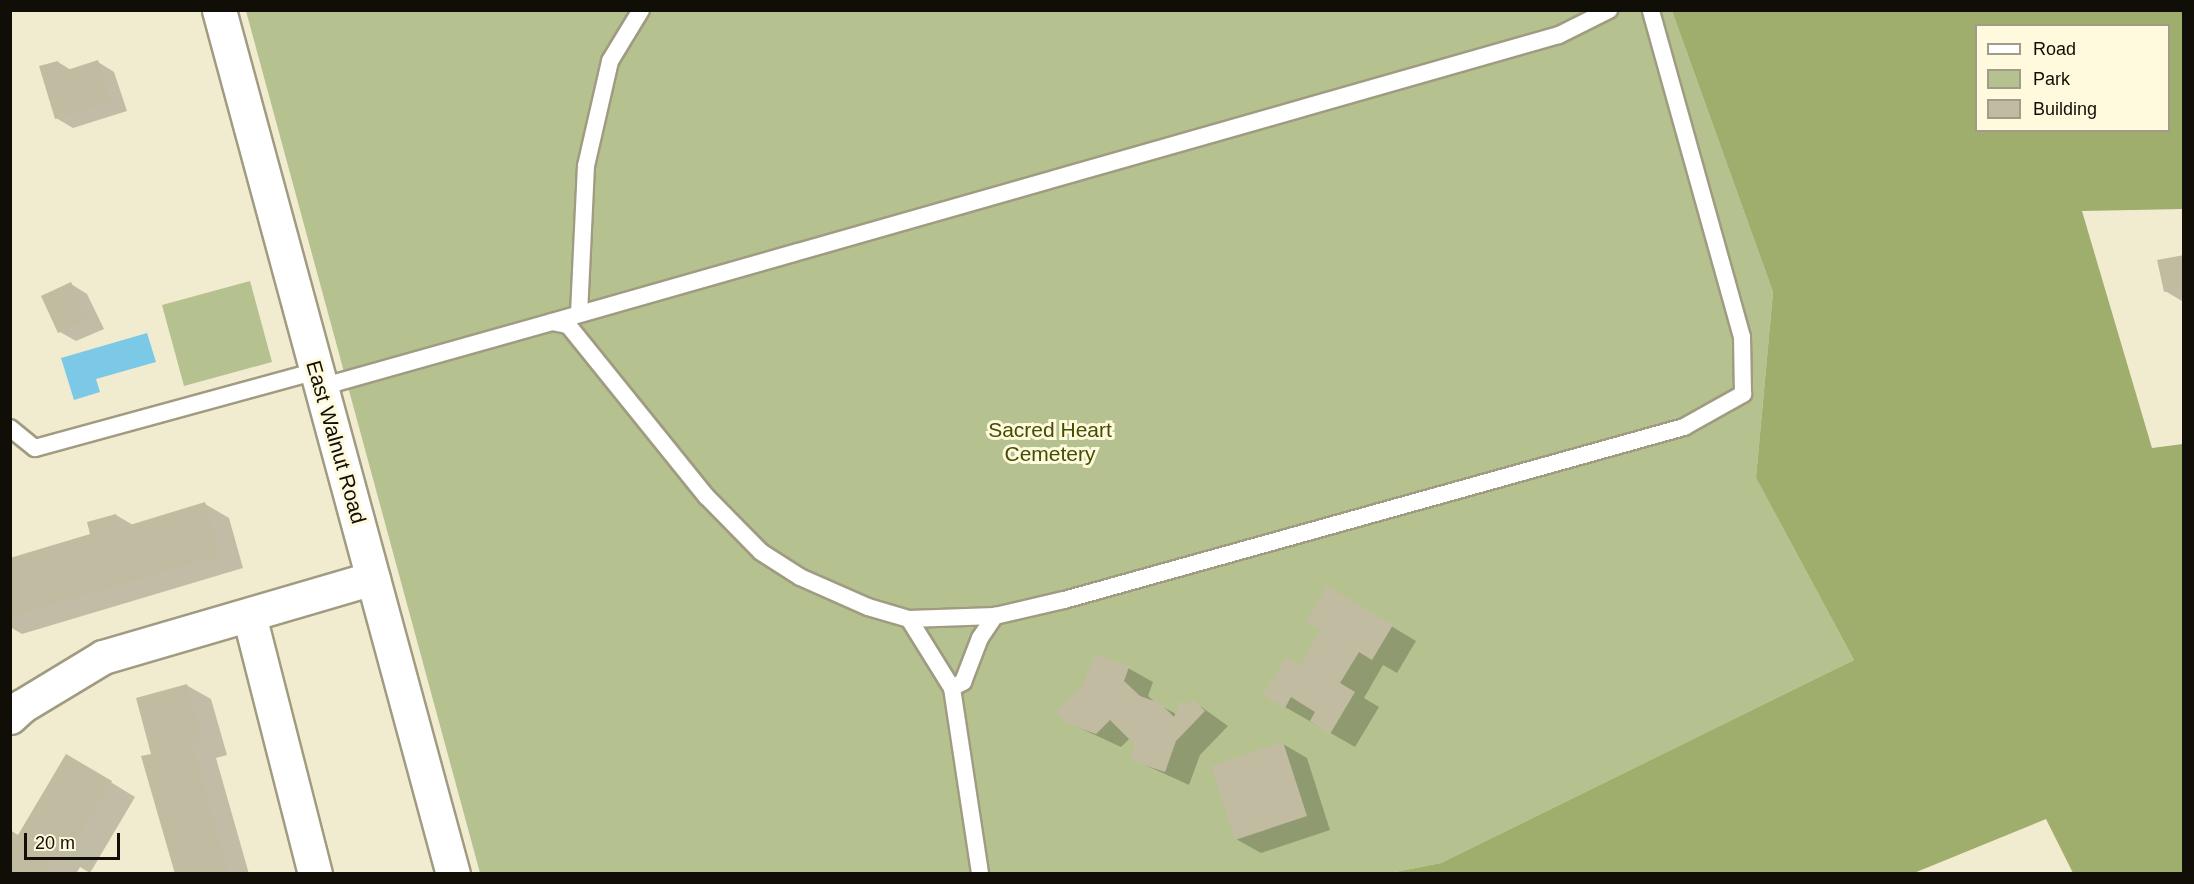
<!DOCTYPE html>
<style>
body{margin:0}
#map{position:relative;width:2194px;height:884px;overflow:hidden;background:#f1ecd0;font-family:Arial,sans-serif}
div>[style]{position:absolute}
.green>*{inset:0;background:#b5c18e}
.forest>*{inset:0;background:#9fad6d}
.water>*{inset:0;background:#7bc9e6}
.shadow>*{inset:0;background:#0003}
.building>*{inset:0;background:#c1bca1}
.roads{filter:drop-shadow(2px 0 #a09b81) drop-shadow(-2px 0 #a09b81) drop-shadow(0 2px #a09b81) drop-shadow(0 -2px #a09b81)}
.lane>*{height:16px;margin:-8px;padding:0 8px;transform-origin:8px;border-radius:8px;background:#fff}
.street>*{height:33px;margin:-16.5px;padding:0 16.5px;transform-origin:16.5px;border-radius:16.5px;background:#fff}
span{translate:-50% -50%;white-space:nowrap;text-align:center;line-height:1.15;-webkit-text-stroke:6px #fffadd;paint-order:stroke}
.park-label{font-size:21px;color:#434e00}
.street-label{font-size:21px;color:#100e06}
.frame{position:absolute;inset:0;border:12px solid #100e06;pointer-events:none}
.legend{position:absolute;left:1975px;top:24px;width:195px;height:108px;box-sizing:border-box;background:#fffadd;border:2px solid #9f9c87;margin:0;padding:8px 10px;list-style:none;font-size:18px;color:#100e06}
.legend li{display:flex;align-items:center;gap:12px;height:30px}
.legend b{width:30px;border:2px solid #9f9c87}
.scale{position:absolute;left:24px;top:833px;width:96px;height:27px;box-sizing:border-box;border:3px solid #100e06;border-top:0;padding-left:8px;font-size:18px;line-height:21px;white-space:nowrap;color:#100e06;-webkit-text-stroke:4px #fffadd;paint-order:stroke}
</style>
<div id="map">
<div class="green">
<i style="clip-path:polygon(246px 11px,1672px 11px,1773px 292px,1756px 478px,1854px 660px,1441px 863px,1390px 873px,480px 873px)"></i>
<i style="clip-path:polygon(250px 281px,272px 362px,184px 386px,162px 305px)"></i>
</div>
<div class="forest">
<i style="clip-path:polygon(evenodd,1672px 11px,2183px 11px,2183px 209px,2082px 211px,2152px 448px,2183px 444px,2183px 873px,2073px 873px,2046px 819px,1914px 873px,1390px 873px,1441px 863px,1854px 660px,1756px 478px,1773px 292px,1672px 11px,1976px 26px,2168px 26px,2168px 130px,1976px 130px,1976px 26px)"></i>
</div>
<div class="water">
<i style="clip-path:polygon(147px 333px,156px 362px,96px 379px,100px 392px,74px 400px,61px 358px)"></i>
</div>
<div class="shadow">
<i style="clip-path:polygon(58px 62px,71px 70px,98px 62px,114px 72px,127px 111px,73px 128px,56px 118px)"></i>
<i style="clip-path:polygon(2184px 257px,2184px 301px,2182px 301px,2165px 291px)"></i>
<i style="clip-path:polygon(71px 284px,87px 294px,104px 329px,76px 341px,60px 332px)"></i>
<i style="clip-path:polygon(205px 504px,229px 518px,243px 568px,22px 634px,10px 627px,10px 559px,92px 535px,116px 515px,133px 525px)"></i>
<i style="clip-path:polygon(1351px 602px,1416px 641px,1397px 673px,1383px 665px,1364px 698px,1379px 707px,1355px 747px,1285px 707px,1300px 667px)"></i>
<i style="clip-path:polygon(1128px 668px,1153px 682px,1148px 696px,1156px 703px,1176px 714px,1193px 701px,1228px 726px,1200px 755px,1189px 785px,1132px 759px,1137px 744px,1130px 738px,1121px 747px,1067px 722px)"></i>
<i style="clip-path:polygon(186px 685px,211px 699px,227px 755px,216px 758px,249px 874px,176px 874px,153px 755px)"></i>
<i style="clip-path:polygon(1283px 744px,1307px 758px,1330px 830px,1261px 853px,1236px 839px)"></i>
<i style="clip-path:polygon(91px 770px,135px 797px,90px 873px,80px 867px,76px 874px,10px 874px)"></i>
</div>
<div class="building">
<i style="clip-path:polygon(98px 60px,111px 102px,55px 119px,39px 66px,58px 61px,61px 72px)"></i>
<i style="clip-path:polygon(2184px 255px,2184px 288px,2164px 292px,2157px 260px)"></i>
<i style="clip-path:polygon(71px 282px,88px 319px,58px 333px,41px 296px)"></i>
<i style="clip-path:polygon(205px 502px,220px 555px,10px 617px,10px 558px,90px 534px,87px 522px,116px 514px,120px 528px)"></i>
<i style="clip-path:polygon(1327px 586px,1393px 625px,1372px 660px,1359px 652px,1340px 683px,1355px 692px,1330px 734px,1310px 721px,1315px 712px,1291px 697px,1285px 708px,1263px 695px,1286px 657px,1300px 665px,1321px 630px,1306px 621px)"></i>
<i style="clip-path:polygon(1096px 654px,1129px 667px,1124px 681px,1140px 696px,1160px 703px,1174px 717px,1180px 701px,1188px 704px,1193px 699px,1205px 711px,1176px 741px,1165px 772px,1130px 760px,1135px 745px,1110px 720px,1096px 734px,1066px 723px,1056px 712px,1081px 687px)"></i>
<i style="clip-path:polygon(187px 684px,203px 741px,192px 744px,229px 874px,175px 874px,141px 756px,151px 754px,136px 698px)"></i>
<i style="clip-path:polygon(1283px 742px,1307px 816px,1235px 840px,1211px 766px)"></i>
<i style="clip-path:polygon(66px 754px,112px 781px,65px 860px,56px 854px,44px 874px,10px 874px,10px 830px,18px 835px)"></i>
</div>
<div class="roads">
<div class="lane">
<i style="left:579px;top:314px;width:148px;rotate:-87.3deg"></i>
<i style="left:586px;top:166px;width:108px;rotate:-77.1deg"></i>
<i style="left:610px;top:61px;width:60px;rotate:-58.7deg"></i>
<i style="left:552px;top:322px;width:1047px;rotate:-15.91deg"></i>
<i style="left:1559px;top:35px;width:56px;rotate:-26.6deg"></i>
<i style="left:321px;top:387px;width:240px;rotate:-15.7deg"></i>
<i style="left:552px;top:322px;width:16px;rotate:11deg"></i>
<i style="left:568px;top:325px;width:220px;rotate:51.1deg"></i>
<i style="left:706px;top:496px;width:78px;rotate:45.5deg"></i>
<i style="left:761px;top:552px;width:46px;rotate:32.7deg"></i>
<i style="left:800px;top:577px;width:74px;rotate:23.8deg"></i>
<i style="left:868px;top:607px;width:43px;rotate:16.3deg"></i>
<i style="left:909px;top:619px;width:86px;rotate:-2deg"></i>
<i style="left:995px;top:616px;width:71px;rotate:-13.1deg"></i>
<i style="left:1064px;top:600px;width:644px;rotate:-15.59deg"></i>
<i style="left:1684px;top:427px;width:68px;rotate:-29.2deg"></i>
<i style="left:1743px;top:394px;width:57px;rotate:-91deg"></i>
<i style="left:1742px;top:337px;width:339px;rotate:-105.6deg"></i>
<i style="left:10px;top:428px;width:32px;rotate:39deg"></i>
<i style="left:35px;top:448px;width:291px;rotate:-15.3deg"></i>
<i style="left:909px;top:619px;width:81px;rotate:58.1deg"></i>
<i style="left:952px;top:688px;width:13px;rotate:-29deg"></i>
<i style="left:963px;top:682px;width:47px;rotate:-68.9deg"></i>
<i style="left:980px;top:638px;width:27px;rotate:-56deg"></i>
<i style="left:952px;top:688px;width:188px;rotate:81.4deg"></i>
</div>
<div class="street">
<i style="left:219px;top:10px;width:895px;rotate:74.85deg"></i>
<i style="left:249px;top:615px;width:267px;rotate:75.7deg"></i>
<i style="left:10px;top:717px;width:16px;rotate:-43deg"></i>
<i style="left:22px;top:706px;width:95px;rotate:-31.2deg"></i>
<i style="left:103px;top:657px;width:281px;rotate:-16.3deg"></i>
</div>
</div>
<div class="park-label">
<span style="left:1050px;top:442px">Sacred Heart<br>Cemetery</span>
</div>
<div class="street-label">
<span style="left:336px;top:442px;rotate:74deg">East Walnut Road</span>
</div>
<div class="frame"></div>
<ul class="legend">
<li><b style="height:8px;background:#fff"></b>Road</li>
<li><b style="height:16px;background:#b5c18e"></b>Park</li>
<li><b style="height:16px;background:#c1bca1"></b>Building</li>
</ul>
<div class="scale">20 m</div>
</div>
